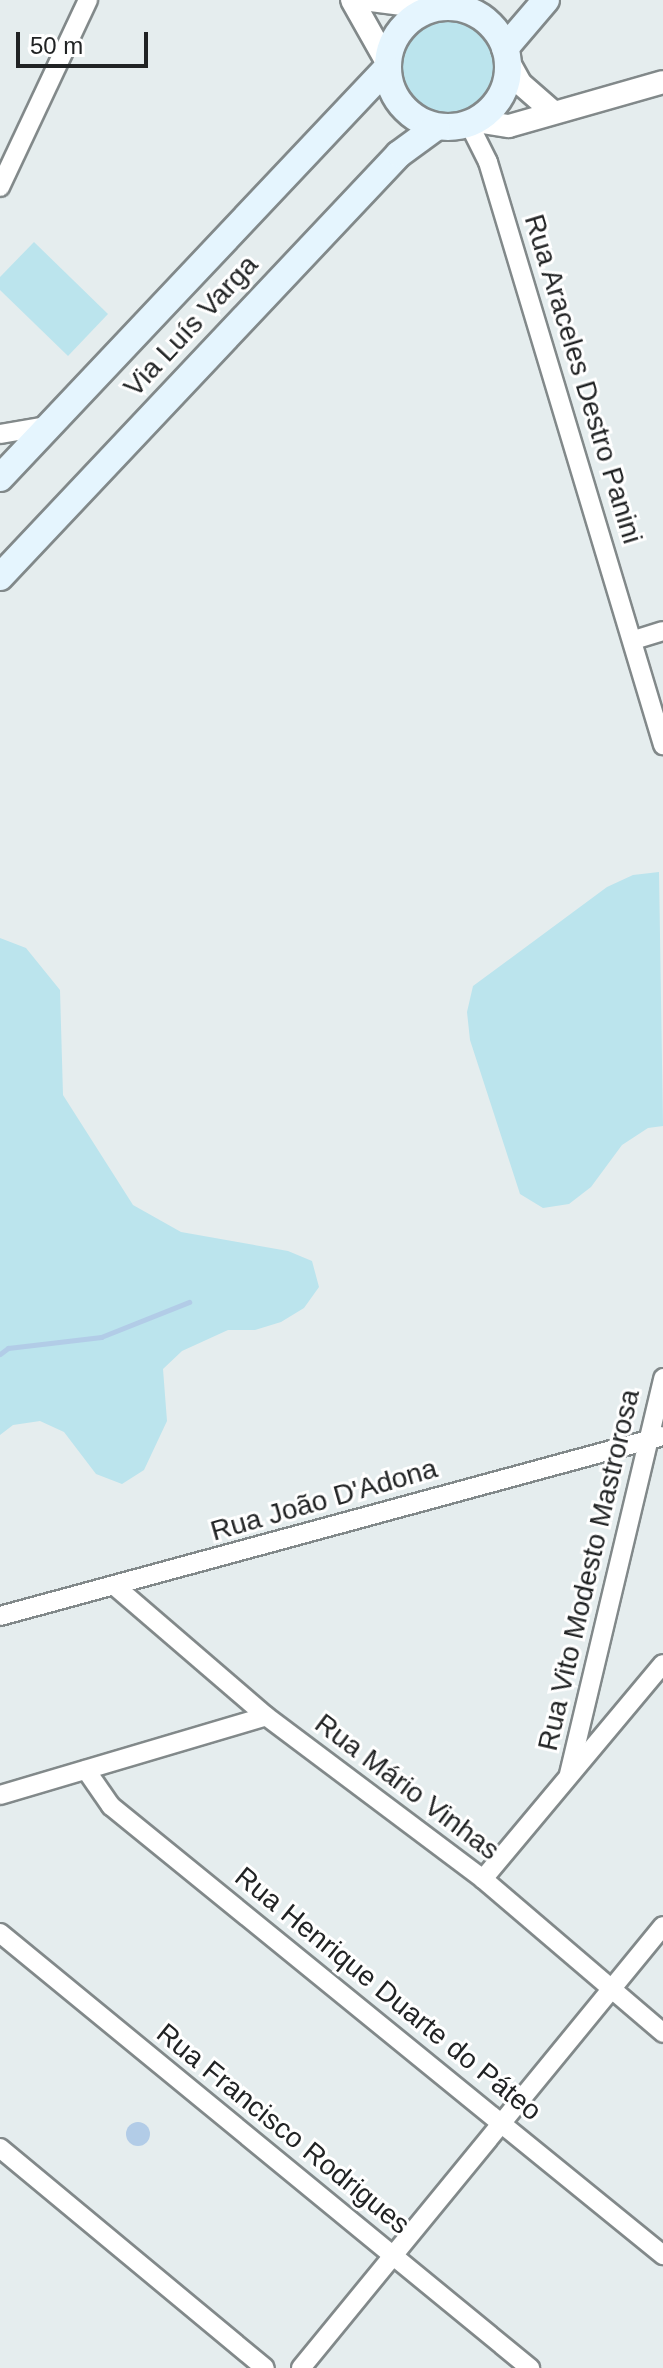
<!DOCTYPE html>
<meta charset="utf-8">
<style>
body{margin:0}
#map{position:relative;width:663px;height:2368px;overflow:hidden;background:#e5edee;font-family:Helvetica,sans-serif}
div>[style]{position:absolute}
.green>*{inset:0;background:#bbe4ed}
.round{border-radius:50%}
.water>*{inset:0;background:#b2cce7}
.stream>*{height:5px;margin:-2.5px;padding:0 2.5px;transform-origin:2.5px;border-radius:2.5px;background:#b2cce7}
.roads{filter:drop-shadow(2px 0 #82898a) drop-shadow(-2px 0 #82898a) drop-shadow(0 2px #82898a) drop-shadow(0 -2px #82898a)}
.minor>*{height:18px;margin:-9px;padding:0 9px;transform-origin:9px;border-radius:9px;background:#fff}
.tertiary>*{height:22px;margin:-11px;padding:0 11px;transform-origin:11px;border-radius:11px;background:#fff}
.secondary>*{height:26px;margin:-13px;padding:0 13px;transform-origin:13px;border-radius:13px;background:#e5f5fe}
.secondary>.ring{margin:-13px;padding:0;box-sizing:content-box;background:none;border:26px solid #e5f5fe;border-radius:50%}
span{translate:-50% -50%;white-space:nowrap;text-align:center;line-height:1.15;-webkit-text-stroke:6px #fff;paint-order:stroke}
.street-label{font-size:28px;color:#212324}
.scale{position:absolute;left:16px;top:32px;width:132px;height:36px;box-sizing:border-box;border:4px solid #212324;border-top:0;padding-left:10px;font-size:24px;line-height:28px;white-space:nowrap;color:#212324;-webkit-text-stroke:6px #fff;paint-order:stroke}
</style>
<div id="map">
<div class="green">
<i class="round" style="left:398px;top:18px;width:98px;height:98px"></i>
<i style="clip-path:polygon(34px 242px,108px 314px,68px 356px,0 290px,0 277px)"></i>
<i style="clip-path:polygon(659px 872px,663px 1126px,648px 1128px,622px 1145px,591px 1187px,569px 1204px,543px 1208px,520px 1194px,470px 1040px,467px 1012px,473px 986px,607px 887px,633px 875px)"></i>
<i style="clip-path:polygon(0 938px,26px 948px,60px 990px,63px 1095px,133px 1205px,181px 1232px,288px 1251px,312px 1261px,319px 1287px,304px 1308px,281px 1322px,255px 1330px,228px 1330px,182px 1351px,163px 1369px,167px 1421px,144px 1470px,122px 1484px,96px 1474px,64px 1432px,40px 1421px,13px 1425px,0 1435px)"></i>
</div>
<div class="water">
<i class="round" style="left:126px;top:2122px;width:24px;height:24px"></i>
</div>
<div class="stream">
<i style="left:0;top:1354px;width:10px;rotate:-37deg"></i>
<i style="left:8px;top:1348px;width:94px;rotate:-6.7deg"></i>
<i style="left:101px;top:1337px;width:95px;rotate:-21.7deg"></i>
</div>
<div class="roads">
<div class="minor">
<i style="left:469px;top:124px;width:42px;rotate:63.4deg"></i>
<i style="left:488px;top:162px;width:609px;rotate:73.29deg"></i>
<i style="left:0;top:187px;width:207px;rotate:-64.8deg"></i>
<i style="left:0;top:434px;width:48px;rotate:-9.7deg"></i>
<i style="left:634px;top:640px;width:30px;rotate:-17deg"></i>
<i style="left:116px;top:1587px;width:198px;rotate:40.7deg"></i>
<i style="left:266px;top:1716px;width:271px;rotate:36.9deg"></i>
<i style="left:483px;top:1879px;width:237px;rotate:40.5deg"></i>
<i style="left:0;top:1616px;width:687px;rotate:-15.19deg"></i>
<i style="left:86px;top:1770px;width:44px;rotate:55.2deg"></i>
<i style="left:111px;top:1806px;width:712px;rotate:39.13deg"></i>
<i style="left:569px;top:1774px;width:407px;rotate:-76.6deg"></i>
<i style="left:0;top:1795px;width:277px;rotate:-16.5deg"></i>
<i style="left:483px;top:1879px;width:280px;rotate:-50.1deg"></i>
<i style="left:0;top:1933px;width:686px;rotate:39.38deg"></i>
<i style="left:0;top:2148px;width:344px;rotate:39.7deg"></i>
<i style="left:301px;top:2368px;width:571px;rotate:-50.68deg"></i>
</div>
<div class="tertiary">
<i style="left:352px;top:0;width:71px;rotate:60.6deg"></i>
<i style="left:371px;top:0;width:63px;rotate:7.4deg"></i>
<i style="left:508px;top:61px;width:26px;rotate:61deg"></i>
<i style="left:521px;top:84px;width:43px;rotate:41.2deg"></i>
<i style="left:476px;top:121px;width:33px;rotate:9deg"></i>
<i style="left:509px;top:126px;width:160px;rotate:-15.9deg"></i>
</div>
<div class="secondary">
<i class="ring" style="left:388px;top:7px;width:94px;height:94px"></i>
<i style="left:505px;top:48px;width:63px;rotate:-49.5deg"></i>
<i style="left:0;top:478px;width:564px;rotate:-46.65deg"></i>
<i style="left:0;top:577px;width:581px;rotate:-46.67deg"></i>
<i style="left:399px;top:154px;width:46px;rotate:-36.1deg"></i>
</div>
</div>
<div class="street-label">
<span style="left:191px;top:326px;rotate:-47deg">Via Luís Varga</span>
<span style="left:583px;top:379px;rotate:73deg">Rua Araceles Destro Panini</span>
<span style="left:324px;top:1500px;rotate:-16deg">Rua João D'Adona</span>
<span style="left:589px;top:1570px;rotate:-77deg">Rua Vito Modesto Mastrorosa</span>
<span style="left:407px;top:1787px;rotate:37deg">Rua Mário Vinhas</span>
<span style="left:388px;top:1994px;rotate:39deg">Rua Henrique Duarte do Páteo</span>
<span style="left:283px;top:2129px;rotate:39deg">Rua Francisco Rodrigues</span>
</div>
<div class="scale">50 m</div>
</div>
